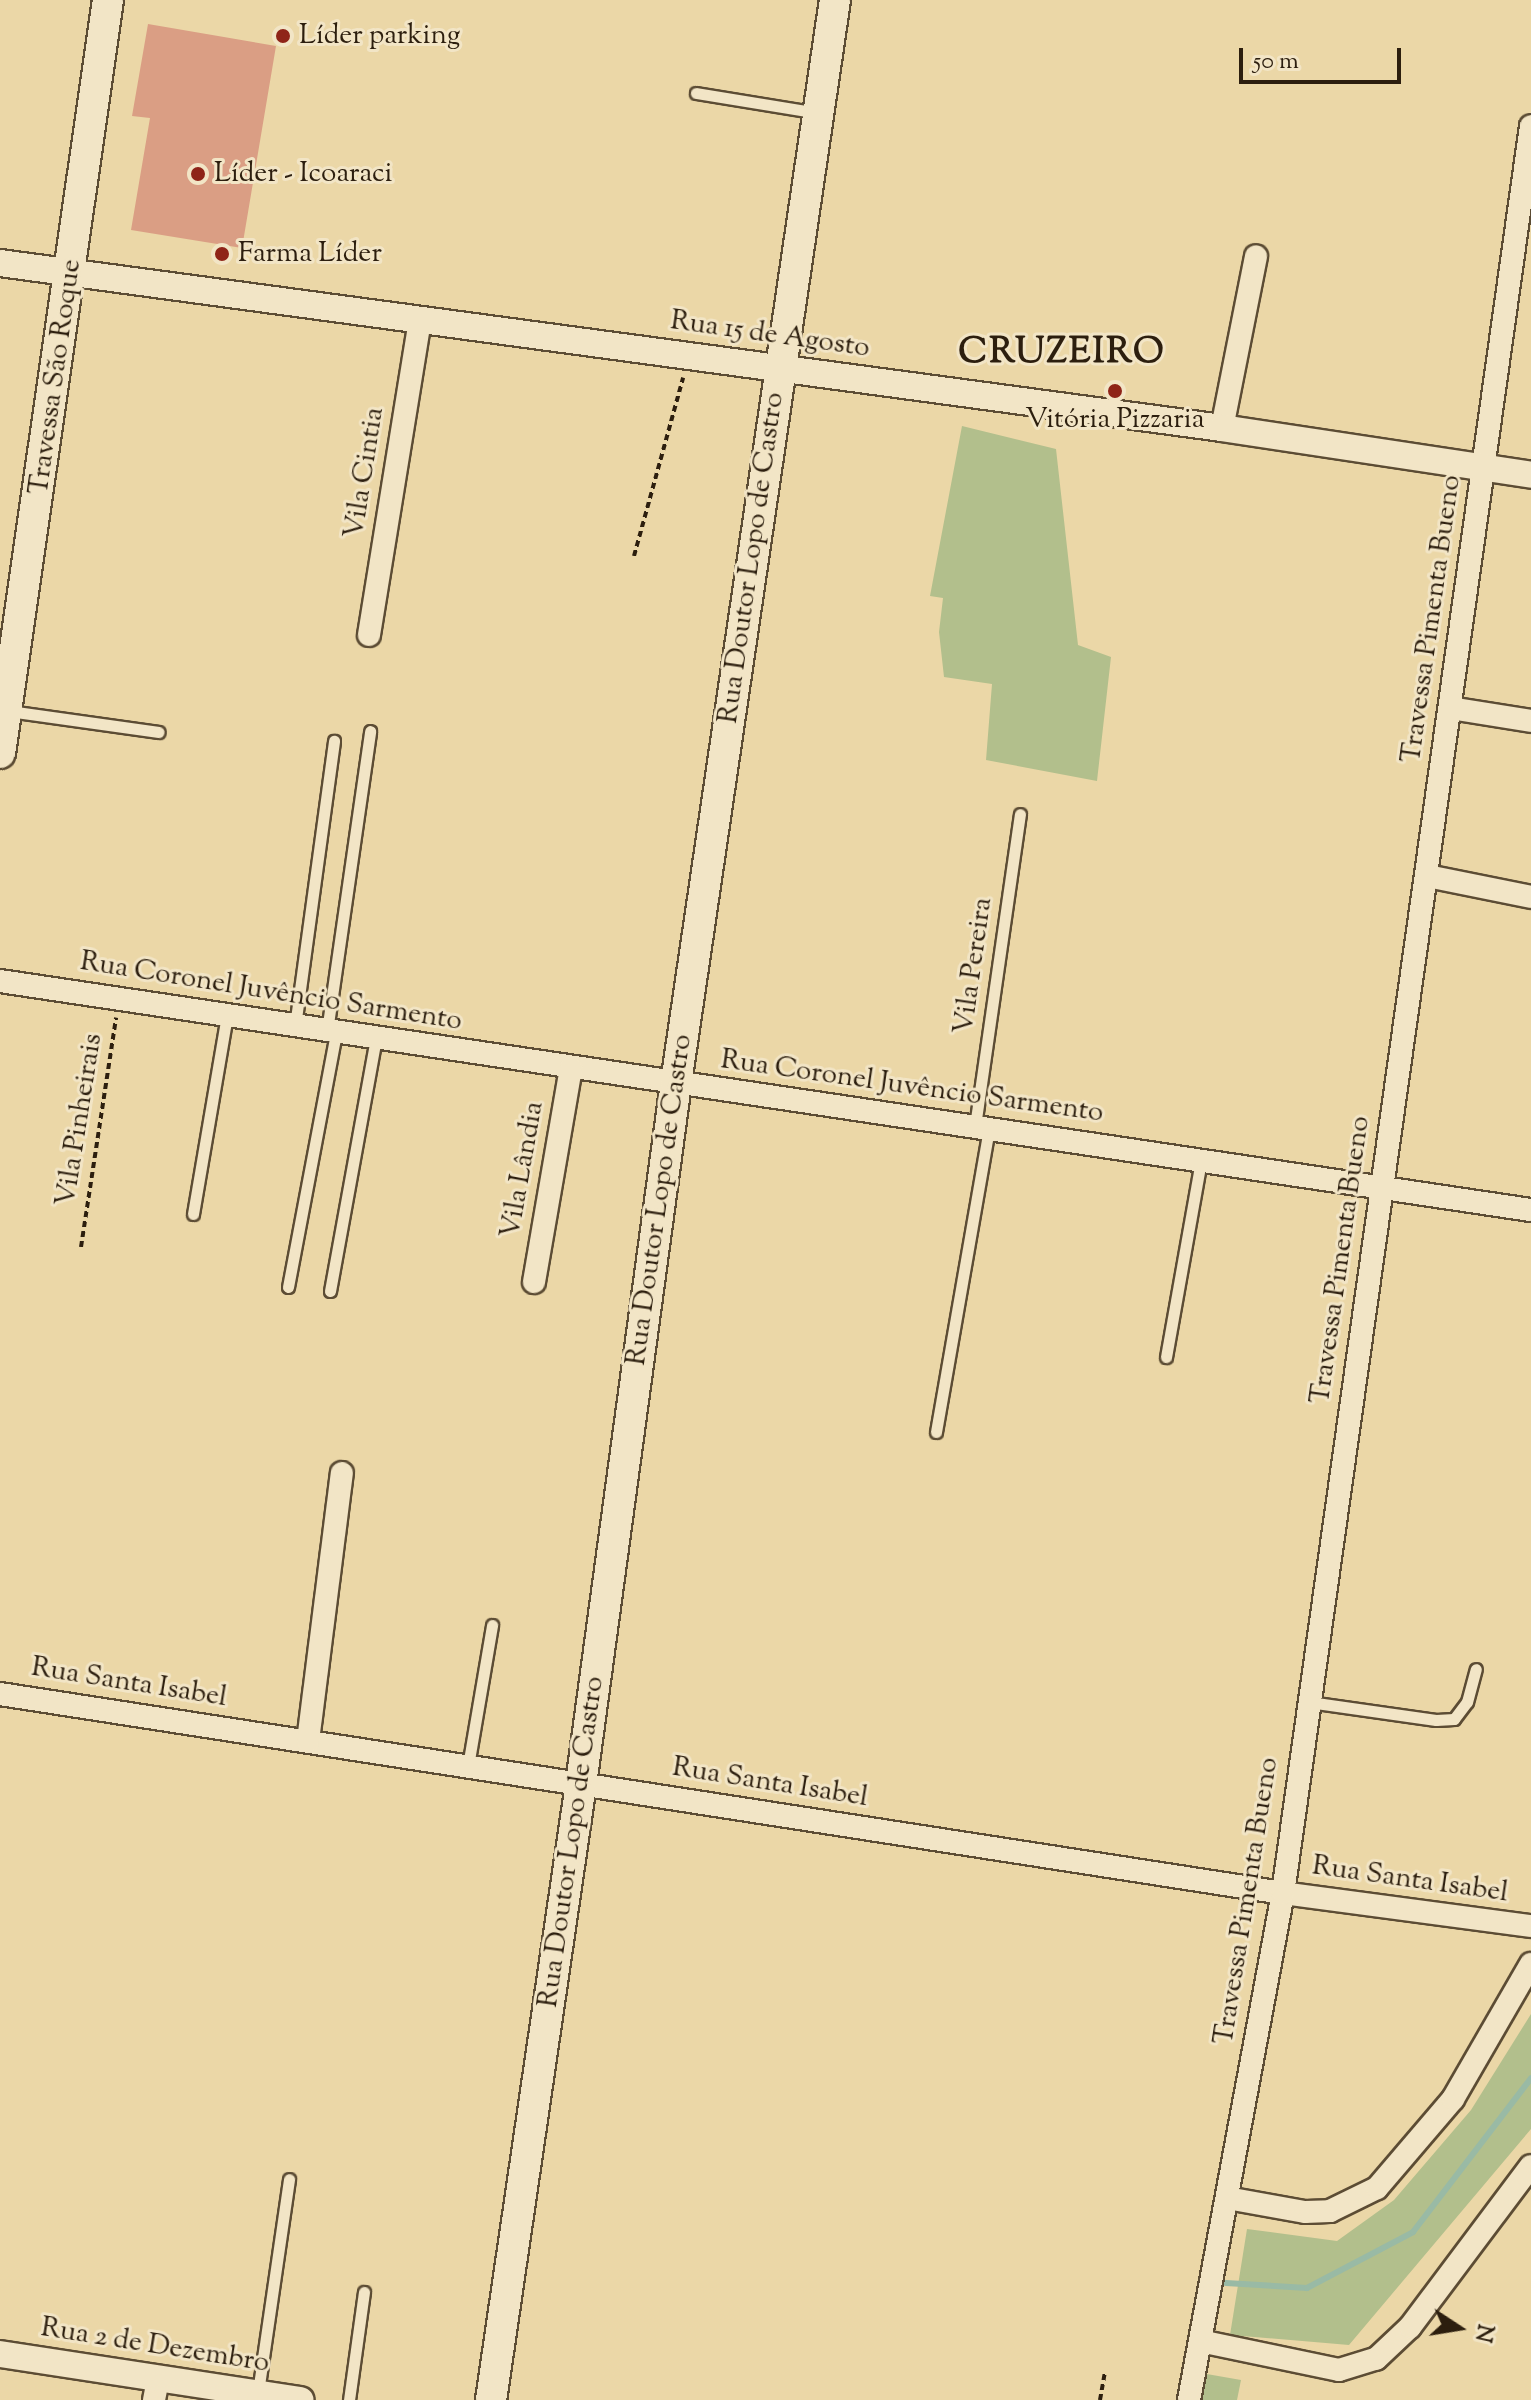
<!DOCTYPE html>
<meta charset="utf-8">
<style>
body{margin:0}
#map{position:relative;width:1531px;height:2400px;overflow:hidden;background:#ebd7a7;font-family:"Sorts Mill Goudy",serif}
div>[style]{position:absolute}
.green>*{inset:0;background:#b2bf8c}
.stream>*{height:6px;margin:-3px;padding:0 3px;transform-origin:3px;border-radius:3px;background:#99baa5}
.building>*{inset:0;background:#da9e84}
.path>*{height:4px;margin-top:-2px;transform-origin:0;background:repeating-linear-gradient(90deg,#2c1e0e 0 6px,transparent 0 10px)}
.roads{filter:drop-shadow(2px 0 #5c4c34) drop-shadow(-2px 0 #5c4c34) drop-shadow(0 2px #5c4c34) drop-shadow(0 -2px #5c4c34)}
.service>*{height:11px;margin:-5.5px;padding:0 5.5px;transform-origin:5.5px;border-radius:5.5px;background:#f2e5c6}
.minor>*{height:22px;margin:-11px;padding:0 11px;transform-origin:11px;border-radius:11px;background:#f2e5c6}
.tertiary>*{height:26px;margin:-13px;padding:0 13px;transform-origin:13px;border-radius:13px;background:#f2e5c6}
.secondary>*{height:30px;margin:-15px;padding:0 15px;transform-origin:15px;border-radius:15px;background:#f2e5c6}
.dots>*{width:22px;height:22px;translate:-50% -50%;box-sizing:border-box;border:4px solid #f2e5c6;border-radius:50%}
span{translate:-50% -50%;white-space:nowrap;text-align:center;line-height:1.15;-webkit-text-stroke:6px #f2e5c6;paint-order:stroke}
.poi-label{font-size:28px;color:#2c1e0e}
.left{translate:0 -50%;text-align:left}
.street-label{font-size:28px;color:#2c1e0e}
.district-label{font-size:36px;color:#2c1e0e;font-weight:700;letter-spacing:2px}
.north{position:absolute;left:1419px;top:2288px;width:80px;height:80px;-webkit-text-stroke:6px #f2e5c6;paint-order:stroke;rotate:102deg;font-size:22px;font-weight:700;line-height:32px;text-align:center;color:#2c1e0e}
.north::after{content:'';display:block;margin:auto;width:28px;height:36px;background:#2c1e0e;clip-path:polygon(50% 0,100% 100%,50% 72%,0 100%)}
.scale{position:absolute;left:1239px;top:48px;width:162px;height:36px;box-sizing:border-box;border:4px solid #2c1e0e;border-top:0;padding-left:10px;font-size:24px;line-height:28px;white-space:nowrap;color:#2c1e0e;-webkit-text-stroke:6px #f2e5c6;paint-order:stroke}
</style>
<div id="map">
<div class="green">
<i style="clip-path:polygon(962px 426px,1056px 449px,1078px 645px,1111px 657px,1097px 781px,986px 760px,992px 684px,944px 677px,939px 632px,943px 598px,930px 596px)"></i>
<i style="clip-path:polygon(1531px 2014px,1531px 2129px,1349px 2345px,1230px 2335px,1247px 2229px,1337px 2241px,1394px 2200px,1471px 2110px)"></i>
<i style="clip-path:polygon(1201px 2373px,1241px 2380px,1237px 2400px,1197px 2400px)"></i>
</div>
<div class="stream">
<i style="left:1226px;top:2283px;width:81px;rotate:3.5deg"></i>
<i style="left:1307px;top:2288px;width:120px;rotate:-27.8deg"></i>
<i style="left:1413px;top:2232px;width:194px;rotate:-52.5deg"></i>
</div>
<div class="building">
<i style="clip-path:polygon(148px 24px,276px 46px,242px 248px,131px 230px,150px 118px,132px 116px)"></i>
</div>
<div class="path">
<i style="left:634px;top:556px;width:185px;rotate:-74.6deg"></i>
<i style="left:81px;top:1247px;width:232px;rotate:-81.3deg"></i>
<i style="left:1100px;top:2400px;width:29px;rotate:-80deg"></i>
</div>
<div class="roads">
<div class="service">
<i style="left:696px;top:93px;width:124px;rotate:9.3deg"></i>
<i style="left:9px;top:711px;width:151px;rotate:8deg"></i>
<i style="left:295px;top:1026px;width:288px;rotate:-82.2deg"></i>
<i style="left:327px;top:1031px;width:303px;rotate:-81.8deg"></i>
<i style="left:975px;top:1126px;width:315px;rotate:-81.8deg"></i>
<i style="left:193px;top:1214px;width:201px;rotate:-80.3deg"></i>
<i style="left:288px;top:1287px;width:259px;rotate:-79.3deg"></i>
<i style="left:330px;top:1291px;width:257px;rotate:-79.7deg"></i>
<i style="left:1166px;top:1357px;width:200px;rotate:-79.9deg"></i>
<i style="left:936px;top:1432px;width:309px;rotate:-80.1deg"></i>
<i style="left:1309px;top:1702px;width:128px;rotate:8.1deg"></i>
<i style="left:1436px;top:1720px;width:18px;rotate:-3deg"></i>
<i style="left:1454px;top:1719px;width:21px;rotate:-53deg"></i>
<i style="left:1467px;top:1702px;width:34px;rotate:-75deg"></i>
<i style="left:468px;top:1766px;width:143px;rotate:-80.3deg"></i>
<i style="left:258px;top:2392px;width:215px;rotate:-81.7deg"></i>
<i style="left:349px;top:2400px;width:109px;rotate:-82.1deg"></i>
</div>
<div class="minor">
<i style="left:1222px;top:428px;width:175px;rotate:-78.8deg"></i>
<i style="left:369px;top:635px;width:319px;rotate:-80.8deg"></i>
<i style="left:1450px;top:708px;width:82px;rotate:9.1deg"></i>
<i style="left:1427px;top:876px;width:106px;rotate:11.4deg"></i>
<i style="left:0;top:981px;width:1548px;rotate:8.51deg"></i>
<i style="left:534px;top:1282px;width:217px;rotate:-80.2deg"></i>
<i style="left:0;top:1694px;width:1298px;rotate:8.82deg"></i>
<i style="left:1283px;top:1893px;width:250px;rotate:7.6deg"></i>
<i style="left:308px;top:1741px;width:270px;rotate:-82.8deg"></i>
<i style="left:1227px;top:2198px;width:79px;rotate:10.2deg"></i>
<i style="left:1305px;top:2212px;width:25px;rotate:-2deg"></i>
<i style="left:1330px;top:2211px;width:52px;rotate:-26.1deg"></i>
<i style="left:1377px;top:2188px;width:117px;rotate:-49.5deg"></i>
<i style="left:1453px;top:2099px;width:156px;rotate:-60deg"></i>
<i style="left:1200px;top:2341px;width:142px;rotate:11.8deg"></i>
<i style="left:1339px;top:2370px;width:39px;rotate:-17deg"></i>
<i style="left:1376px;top:2359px;width:47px;rotate:-43.3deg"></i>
<i style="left:1410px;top:2327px;width:201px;rotate:-53.1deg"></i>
<i style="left:154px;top:2400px;width:20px;rotate:-79deg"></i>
<i style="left:1189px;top:2400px;width:516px;rotate:-79.5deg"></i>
<i style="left:1283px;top:1893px;width:1784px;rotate:-82.01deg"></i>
</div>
<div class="tertiary">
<i style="left:0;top:263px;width:1233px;rotate:7.69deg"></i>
<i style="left:1222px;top:428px;width:313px;rotate:8.6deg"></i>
<i style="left:0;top:2354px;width:304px;rotate:8.7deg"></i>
</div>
<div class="secondary">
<i style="left:0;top:753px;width:761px;rotate:-81.84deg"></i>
<i style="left:491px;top:2400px;width:623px;rotate:-81.69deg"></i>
<i style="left:581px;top:1784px;width:707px;rotate:-82.28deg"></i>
<i style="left:676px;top:1083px;width:1095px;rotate:-81.65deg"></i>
</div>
</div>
<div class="dots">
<i style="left:283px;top:36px;background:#8f2418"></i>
<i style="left:198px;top:174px;background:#8f2418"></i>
<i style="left:222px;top:254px;background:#8f2418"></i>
<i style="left:1115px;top:391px;background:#8f2418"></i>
</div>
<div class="poi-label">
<span class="left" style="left:299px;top:36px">Líder parking</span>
<span class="left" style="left:214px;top:174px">Líder - Icoaraci</span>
<span class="left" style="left:238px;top:254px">Farma Líder</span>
<span style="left:1115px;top:420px">Vitória Pizzaria</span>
</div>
<div class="street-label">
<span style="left:770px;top:335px;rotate:8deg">Rua 15 de Agosto</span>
<span style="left:56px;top:377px;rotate:-82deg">Travessa São Roque</span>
<span style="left:365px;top:473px;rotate:-81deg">Vila Cintia</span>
<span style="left:752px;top:558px;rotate:-82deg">Rua Doutor Lopo de Castro</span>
<span style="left:1432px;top:619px;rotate:-82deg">Travessa Pimenta Bueno</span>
<span style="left:974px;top:966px;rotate:-82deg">Vila Pereira</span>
<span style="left:271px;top:992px;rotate:9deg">Rua Coronel Juvêncio Sarmento</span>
<span style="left:912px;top:1087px;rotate:8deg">Rua Coronel Juvêncio Sarmento</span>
<span style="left:80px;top:1120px;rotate:-81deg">Vila Pinheirais</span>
<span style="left:523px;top:1170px;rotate:-80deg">Vila Lândia</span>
<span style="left:660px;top:1200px;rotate:-82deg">Rua Doutor Lopo de Castro</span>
<span style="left:1341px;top:1260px;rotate:-82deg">Travessa Pimenta Bueno</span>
<span style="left:129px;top:1683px;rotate:9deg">Rua Santa Isabel</span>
<span style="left:770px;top:1783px;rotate:9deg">Rua Santa Isabel</span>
<span style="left:572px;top:1842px;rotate:-82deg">Rua Doutor Lopo de Castro</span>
<span style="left:1410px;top:1880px;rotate:8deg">Rua Santa Isabel</span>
<span style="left:1247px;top:1901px;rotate:-81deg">Travessa Pimenta Bueno</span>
<span style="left:155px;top:2346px;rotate:9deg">Rua 2 de Dezembro</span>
</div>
<div class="district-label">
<span style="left:1062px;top:354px">CRUZEIRO</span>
</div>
<div class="north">N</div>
<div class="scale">50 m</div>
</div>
